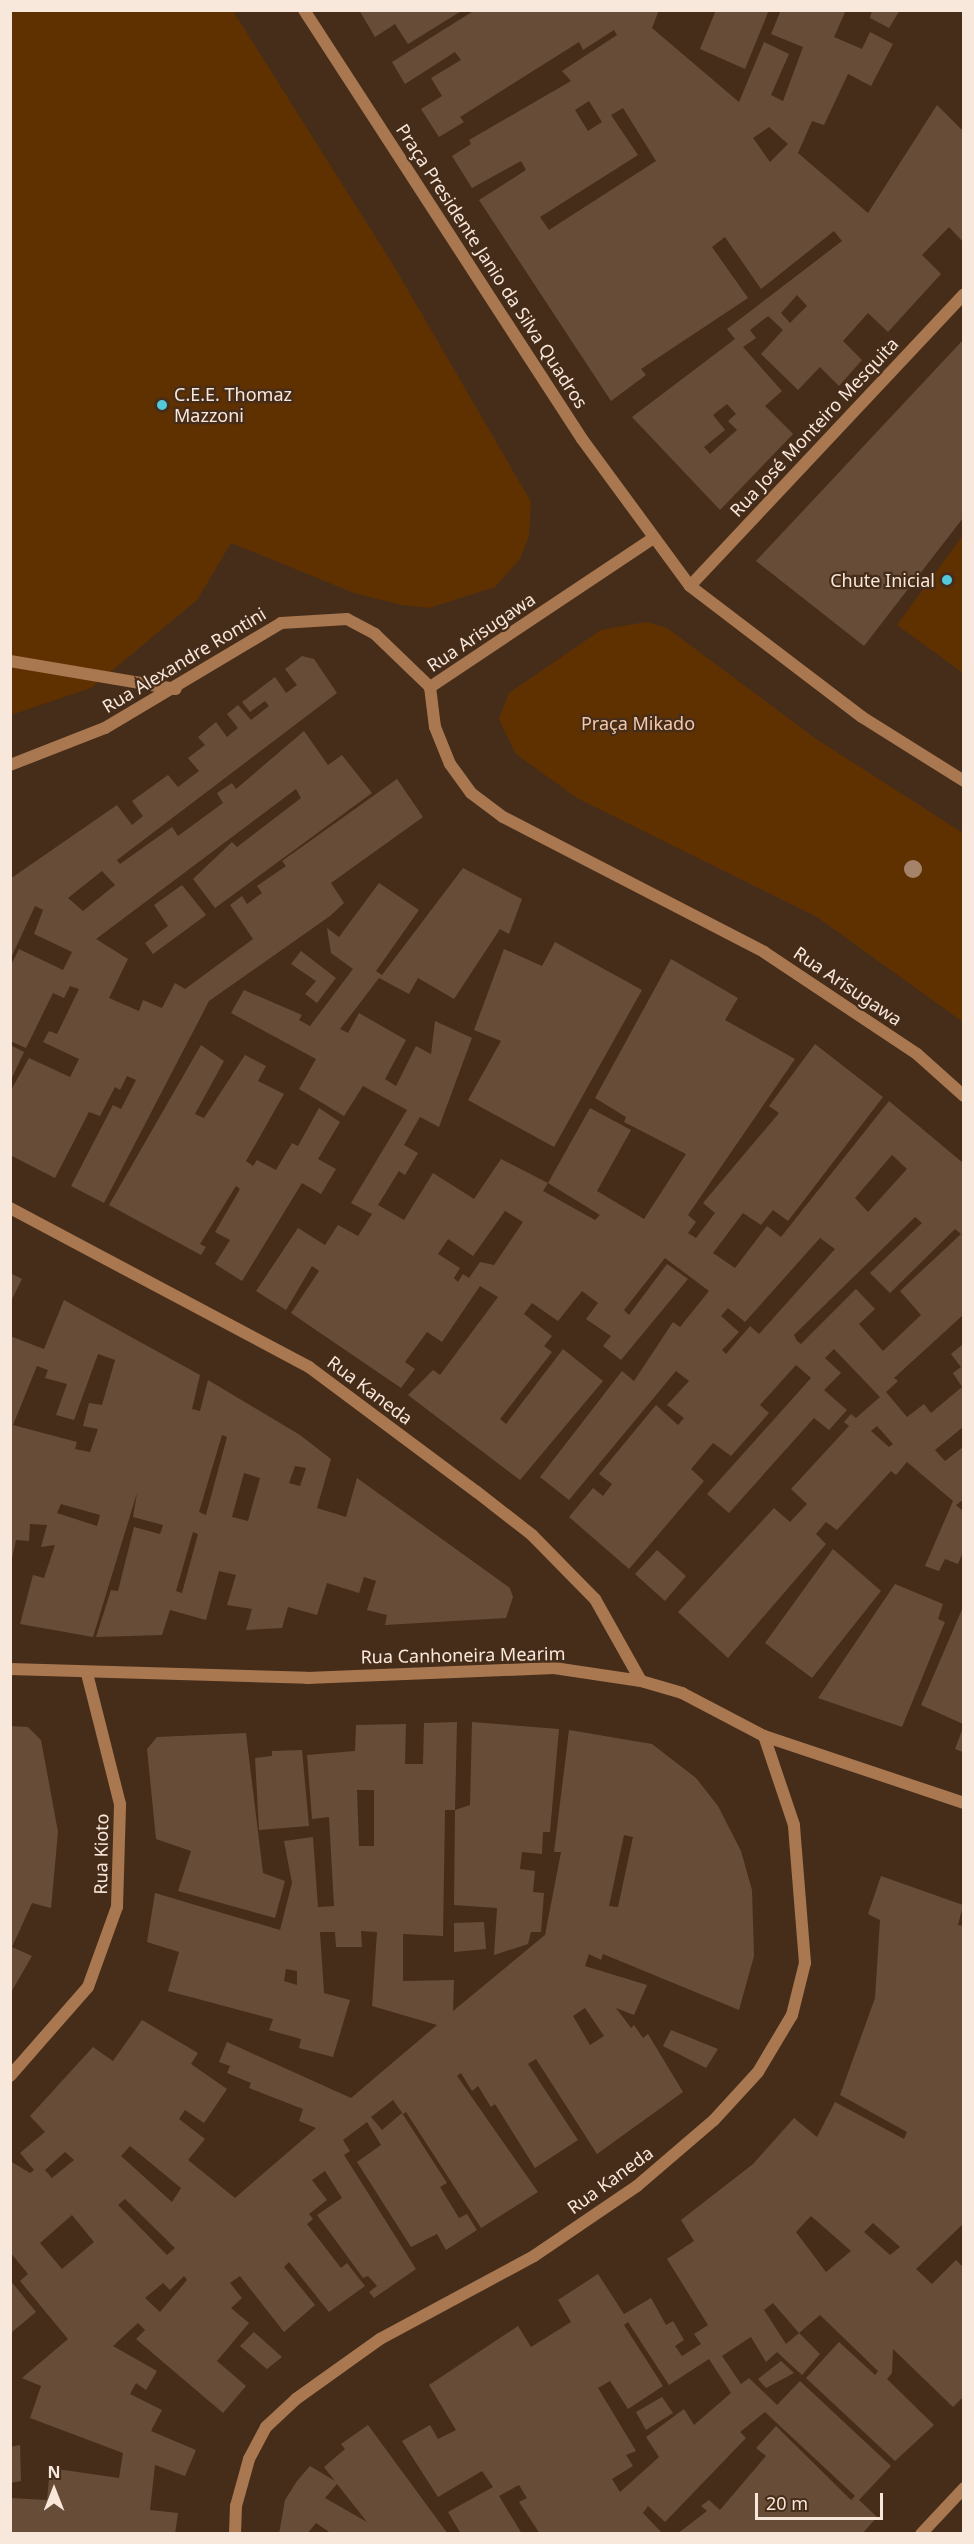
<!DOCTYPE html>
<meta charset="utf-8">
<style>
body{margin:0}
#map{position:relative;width:974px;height:2544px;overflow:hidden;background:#462d1a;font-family:"Noto Sans",sans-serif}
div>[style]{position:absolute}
.green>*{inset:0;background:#603100}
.building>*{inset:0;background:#674d38}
.service>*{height:12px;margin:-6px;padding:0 6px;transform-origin:6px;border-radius:6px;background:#aa7850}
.minor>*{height:12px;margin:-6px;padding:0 6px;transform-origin:6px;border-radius:6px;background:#aa7850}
.trees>*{width:18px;height:18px;margin:-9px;border-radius:50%;background:#a5836a}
.dots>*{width:16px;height:16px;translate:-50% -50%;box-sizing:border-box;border:3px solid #462d1a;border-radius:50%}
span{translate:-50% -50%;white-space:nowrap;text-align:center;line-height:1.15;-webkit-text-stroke:4.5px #462d1a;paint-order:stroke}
.street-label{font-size:18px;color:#f8e7db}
.poi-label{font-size:18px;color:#f8e7db}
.left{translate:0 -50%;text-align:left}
.right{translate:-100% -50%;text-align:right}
.park-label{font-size:18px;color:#f3c9ab}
.frame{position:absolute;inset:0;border:12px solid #f8e7db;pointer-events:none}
.north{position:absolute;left:24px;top:2460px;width:60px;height:60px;-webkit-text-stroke:4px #462d1a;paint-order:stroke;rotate:0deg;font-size:16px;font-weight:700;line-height:24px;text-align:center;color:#f8e7db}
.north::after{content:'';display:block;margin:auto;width:21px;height:27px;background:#f8e7db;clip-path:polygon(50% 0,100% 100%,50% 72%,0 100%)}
.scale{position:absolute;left:755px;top:2493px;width:128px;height:27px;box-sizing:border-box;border:3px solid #f8e7db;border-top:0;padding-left:8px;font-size:18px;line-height:21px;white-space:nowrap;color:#f8e7db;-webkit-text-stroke:4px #462d1a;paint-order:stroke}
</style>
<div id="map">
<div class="green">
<i style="clip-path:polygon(10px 11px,233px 11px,395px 268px,531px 502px,529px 536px,520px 559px,495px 587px,429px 608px,402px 605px,354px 593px,231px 543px,197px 600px,91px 688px,11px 715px)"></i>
<i style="clip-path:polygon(963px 535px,963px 673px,897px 625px)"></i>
<i style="clip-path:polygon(646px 622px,667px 628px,816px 739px,963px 833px,963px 1022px,817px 917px,577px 798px,516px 754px,499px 719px,509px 693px,601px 630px)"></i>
</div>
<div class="building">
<i style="clip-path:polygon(359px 10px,463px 10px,408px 44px,395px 24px,375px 37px)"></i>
<i style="clip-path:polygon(evenodd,475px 10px,659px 10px,652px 28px,739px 102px,764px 42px,789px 54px,771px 95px,783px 101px,803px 47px,771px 34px,781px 10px,846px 10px,834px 37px,862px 49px,870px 32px,893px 44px,871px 86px,848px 74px,824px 125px,812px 121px,798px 153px,868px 213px,937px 105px,963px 131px,963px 242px,949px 227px,922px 255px,941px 274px,888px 332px,868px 313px,843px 341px,862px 360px,839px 386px,820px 367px,798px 390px,761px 354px,783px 330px,768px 316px,750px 330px,756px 338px,743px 347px,782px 391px,765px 406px,793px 434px,720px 510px,632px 417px,735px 339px,727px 329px,842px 241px,834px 231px,761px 289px,725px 237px,712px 247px,748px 298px,641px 369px,646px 375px,611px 401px,479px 200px,526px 170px,521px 161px,472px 188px,452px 156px,471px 144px,469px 140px,571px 81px,562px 71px,617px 35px,614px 30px,583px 50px,579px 42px,460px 117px,464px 122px,439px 137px,421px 109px,442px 96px,431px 78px,461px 60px,455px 52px,405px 84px,392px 62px,475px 10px,589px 101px,602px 122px,588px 131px,575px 110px,589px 101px,475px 10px,623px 108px,656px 161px,549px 230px,540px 217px,638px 155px,611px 115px,623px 108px,475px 10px,769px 127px,788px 144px,770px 162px,753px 138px,769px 127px,475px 10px,797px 295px,807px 306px,790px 323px,781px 313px,797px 295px,475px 10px,727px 404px,736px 414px,728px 421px,737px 430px,710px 454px,704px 447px,725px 430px,713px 415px,727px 404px)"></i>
<i style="clip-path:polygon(716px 10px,769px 10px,745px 69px,700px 49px)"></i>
<i style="clip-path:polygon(872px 10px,900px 10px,889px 28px,870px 18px)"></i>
<i style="clip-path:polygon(963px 340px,963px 518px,864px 646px,756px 561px)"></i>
<i style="clip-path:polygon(evenodd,302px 656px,314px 659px,337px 693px,117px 860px,120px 864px,172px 827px,178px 836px,223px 803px,217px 793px,232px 783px,236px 789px,304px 731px,328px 765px,342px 755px,372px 793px,215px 908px,193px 879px,232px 842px,237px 847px,301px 798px,296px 789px,96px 939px,128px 959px,109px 998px,139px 1011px,143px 1000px,162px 1008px,175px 983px,185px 989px,253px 939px,230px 905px,242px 896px,247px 904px,262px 893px,257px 886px,286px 866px,282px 861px,397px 779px,423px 817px,331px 883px,344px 903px,330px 916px,209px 1001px,104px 1203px,71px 1186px,113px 1105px,121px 1109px,136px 1080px,127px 1076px,120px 1090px,115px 1087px,100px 1116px,89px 1112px,55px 1178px,10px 1155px,10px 1092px,29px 1058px,70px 1077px,79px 1059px,43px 1042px,49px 1031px,57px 1034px,79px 989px,70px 986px,64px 998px,53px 993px,26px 1048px,10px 1041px,10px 967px,19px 949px,63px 970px,72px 952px,34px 934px,43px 910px,35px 906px,10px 960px,10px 879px,117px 805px,132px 825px,143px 816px,132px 801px,168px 775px,178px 787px,199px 771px,188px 758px,205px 745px,198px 737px,216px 722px,227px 737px,238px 728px,227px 714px,238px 705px,251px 720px,269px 706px,265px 701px,250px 712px,242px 702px,275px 677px,286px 693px,297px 685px,285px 669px,302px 656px,102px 871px,115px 885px,83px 911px,68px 898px,102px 871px)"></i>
<i style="clip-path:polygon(evenodd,463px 868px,522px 899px,509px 934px,500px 929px,454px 999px,418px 978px,409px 994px,379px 978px,340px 1029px,348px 1033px,359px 1013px,406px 1040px,385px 1079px,396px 1086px,416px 1046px,431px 1054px,435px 1021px,472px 1038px,439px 1127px,420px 1117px,404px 1145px,418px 1153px,405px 1175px,399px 1171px,378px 1205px,404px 1220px,433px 1173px,474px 1199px,501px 1159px,548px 1183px,543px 1191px,595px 1220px,600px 1215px,548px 1183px,590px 1108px,631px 1130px,597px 1191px,644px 1219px,686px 1154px,624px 1122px,626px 1117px,595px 1098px,671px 959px,738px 998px,725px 1020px,795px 1059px,688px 1215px,696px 1222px,688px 1233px,696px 1238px,715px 1213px,703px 1203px,779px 1113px,769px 1106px,815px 1044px,883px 1097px,788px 1221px,773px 1210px,761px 1225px,743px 1213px,713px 1253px,735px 1268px,767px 1226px,781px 1237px,889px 1101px,963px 1163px,963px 1315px,894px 1378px,898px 1381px,886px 1392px,907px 1417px,924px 1404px,931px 1413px,962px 1387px,953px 1373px,961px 1367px,951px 1354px,963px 1344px,963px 1427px,935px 1450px,945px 1461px,963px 1447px,963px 1500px,956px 1505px,963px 1511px,963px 1552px,958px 1564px,945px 1559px,939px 1571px,925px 1566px,953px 1501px,907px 1462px,896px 1475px,891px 1471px,837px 1530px,826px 1522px,816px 1534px,826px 1544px,728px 1658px,678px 1612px,774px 1508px,790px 1522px,807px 1504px,791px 1489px,849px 1426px,844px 1422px,851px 1414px,856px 1418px,880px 1397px,834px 1349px,825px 1358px,841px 1373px,824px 1390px,847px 1410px,829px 1430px,814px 1418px,729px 1513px,707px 1494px,811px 1378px,796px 1365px,760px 1405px,769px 1413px,731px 1456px,713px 1443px,691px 1469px,704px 1481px,629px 1569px,569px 1517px,593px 1488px,603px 1496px,612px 1484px,599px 1474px,656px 1405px,678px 1425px,684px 1418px,667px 1405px,689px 1381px,676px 1371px,569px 1500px,540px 1477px,622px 1371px,634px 1381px,673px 1322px,680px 1327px,709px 1291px,665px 1258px,624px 1310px,629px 1315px,667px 1264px,688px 1279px,621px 1360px,603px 1346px,611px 1336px,586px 1319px,598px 1303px,582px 1291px,558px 1321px,532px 1303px,524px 1314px,552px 1336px,544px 1346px,552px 1352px,500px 1419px,506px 1424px,563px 1349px,603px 1381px,520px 1480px,408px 1395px,433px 1370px,440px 1375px,498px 1297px,480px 1286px,442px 1342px,427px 1332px,405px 1362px,415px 1369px,401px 1388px,291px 1313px,319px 1271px,312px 1266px,286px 1310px,256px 1291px,298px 1228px,325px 1245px,338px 1225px,358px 1236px,372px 1214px,351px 1203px,407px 1110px,363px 1086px,344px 1116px,299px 1089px,316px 1059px,231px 1013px,244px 990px,302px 1015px,299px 1020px,310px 1026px,353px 969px,331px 953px,327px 928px,339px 937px,379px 883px,419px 910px,376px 971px,382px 975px,463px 868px,892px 1155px,907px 1169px,868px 1212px,855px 1198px,892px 1155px,463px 868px,505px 1211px,523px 1222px,494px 1265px,480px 1262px,469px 1278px,463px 1274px,458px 1282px,454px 1278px,460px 1268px,438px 1254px,448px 1239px,473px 1256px,505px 1211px,463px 868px,915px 1217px,922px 1223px,870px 1273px,890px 1293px,955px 1229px,961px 1234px,900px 1291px,921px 1315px,883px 1351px,859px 1324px,875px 1309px,856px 1289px,801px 1344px,797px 1341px,794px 1335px,915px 1217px,463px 868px,820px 1238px,835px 1249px,759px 1334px,750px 1326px,726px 1354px,722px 1350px,739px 1332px,721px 1316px,728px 1308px,745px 1322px,820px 1238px,463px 868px,877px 1426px,893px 1444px,889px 1447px,871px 1431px,877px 1426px)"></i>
<i style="clip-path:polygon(182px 885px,206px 915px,153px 954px,145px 943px,168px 926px,154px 905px)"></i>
<i style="clip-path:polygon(555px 942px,642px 990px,554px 1147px,468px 1100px,501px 1041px,474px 1030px,504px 949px,542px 966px)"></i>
<i style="clip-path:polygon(301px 951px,336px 978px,317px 1003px,305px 994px,316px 981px,291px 964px)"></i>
<i style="clip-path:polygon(10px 1045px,24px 1052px,10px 1082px)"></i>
<i style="clip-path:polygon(201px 1045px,224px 1061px,195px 1114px,204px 1118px,245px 1055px,266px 1066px,258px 1081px,284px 1094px,246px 1161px,253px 1166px,257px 1160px,276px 1170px,292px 1143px,298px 1146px,319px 1108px,340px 1122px,318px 1159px,336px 1169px,321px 1194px,302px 1183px,242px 1281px,215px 1264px,230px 1240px,215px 1232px,240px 1189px,236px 1186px,200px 1244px,206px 1247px,201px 1255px,109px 1205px)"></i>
<i style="clip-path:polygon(10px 1273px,22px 1279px,10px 1303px)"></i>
<i style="clip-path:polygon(evenodd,64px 1300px,200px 1375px,192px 1409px,200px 1411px,208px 1380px,300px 1435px,331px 1459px,317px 1508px,346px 1517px,357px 1478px,510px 1588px,513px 1597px,506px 1618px,385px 1625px,387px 1615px,367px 1610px,376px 1581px,364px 1577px,359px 1593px,327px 1583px,317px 1615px,288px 1607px,282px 1628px,246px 1630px,252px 1609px,227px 1605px,236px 1575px,219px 1571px,206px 1620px,170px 1610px,162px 1635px,96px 1637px,111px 1590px,118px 1591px,134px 1527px,160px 1534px,163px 1525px,133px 1517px,137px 1493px,93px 1637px,20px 1624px,33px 1575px,44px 1578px,55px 1545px,41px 1547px,47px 1525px,30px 1524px,29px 1541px,16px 1540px,10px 1567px,10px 1336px,44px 1349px,64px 1300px,98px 1354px,115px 1360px,102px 1405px,89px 1403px,83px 1426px,98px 1429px,90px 1452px,75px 1449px,77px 1442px,13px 1425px,37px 1366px,48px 1370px,45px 1378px,67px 1384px,56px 1415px,74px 1420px,98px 1354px,64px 1300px,222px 1435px,227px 1437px,206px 1515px,199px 1512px,222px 1435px,64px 1300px,295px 1466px,306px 1468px,300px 1486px,289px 1483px,295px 1466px,64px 1300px,244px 1473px,260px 1478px,248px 1521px,232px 1517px,244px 1473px,64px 1300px,61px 1504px,100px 1515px,97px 1526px,57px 1513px,61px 1504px,64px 1300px,193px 1532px,198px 1534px,182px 1593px,176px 1591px,193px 1532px)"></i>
<i style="clip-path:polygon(833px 1549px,881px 1591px,812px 1678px,765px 1643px)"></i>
<i style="clip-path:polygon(657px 1550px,686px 1576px,665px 1601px,635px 1574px)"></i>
<i style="clip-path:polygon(895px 1584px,943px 1604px,938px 1619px,945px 1622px,902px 1727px,818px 1698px)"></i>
<i style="clip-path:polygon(963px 1607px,963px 1724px,921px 1705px)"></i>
<i style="clip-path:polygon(evenodd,457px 1722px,455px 1810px,445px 1810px,443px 1936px,403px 1934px,403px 1981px,454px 1980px,453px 2011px,545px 1935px,561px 1852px,554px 1852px,569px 1730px,652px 1744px,696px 1778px,718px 1806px,741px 1851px,752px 1890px,754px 1956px,739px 2010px,603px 1954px,601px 1960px,589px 1954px,585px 1966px,647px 1985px,634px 2015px,616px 2008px,631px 2028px,634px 2025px,643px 2038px,648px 2034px,683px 2092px,597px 2154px,536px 2059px,528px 2064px,578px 2140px,535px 2168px,495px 2104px,491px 2107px,478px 2086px,472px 2091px,461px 2073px,457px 2076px,538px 2192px,481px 2228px,406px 2112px,403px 2114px,393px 2100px,371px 2117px,382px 2130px,402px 2113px,447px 2183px,440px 2187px,459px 2218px,467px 2214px,477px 2230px,446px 2250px,437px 2234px,411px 2247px,357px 2162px,381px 2145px,367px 2122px,343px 2140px,350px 2151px,344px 2155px,416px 2269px,374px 2298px,369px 2292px,377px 2286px,368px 2276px,363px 2278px,317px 2215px,342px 2198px,325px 2171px,312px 2180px,327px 2200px,309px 2214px,313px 2219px,307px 2224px,341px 2268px,347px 2263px,365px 2286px,329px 2312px,289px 2262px,284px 2267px,315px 2305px,284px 2332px,240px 2276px,230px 2283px,242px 2298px,231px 2308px,249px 2323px,217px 2361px,246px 2386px,223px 2413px,136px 2339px,145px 2330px,138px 2323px,113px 2346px,157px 2371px,146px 2390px,136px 2383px,130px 2394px,162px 2410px,151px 2431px,196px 2450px,185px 2476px,155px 2465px,150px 2510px,178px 2513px,175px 2534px,10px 2534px,10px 2498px,47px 2500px,50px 2468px,119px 2478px,123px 2453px,30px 2418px,41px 2386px,22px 2378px,68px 2339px,20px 2281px,28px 2274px,10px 2252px,10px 2161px,30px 2173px,34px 2170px,20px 2153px,45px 2132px,30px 2116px,93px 2047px,113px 2061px,142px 2020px,198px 2053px,191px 2064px,227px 2089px,204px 2123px,185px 2110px,179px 2119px,205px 2139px,188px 2160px,235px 2198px,316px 2128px,299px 2121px,303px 2109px,249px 2088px,251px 2083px,227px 2073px,230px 2066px,219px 2062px,227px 2042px,351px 2098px,437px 2025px,372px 2006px,377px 1932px,361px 1931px,362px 1947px,336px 1947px,335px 1932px,320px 1932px,324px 1993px,350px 2000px,333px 2057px,299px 2048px,301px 2039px,269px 2030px,273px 2019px,168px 1991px,179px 1952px,147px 1942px,155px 1893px,280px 1930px,292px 1883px,284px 1841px,313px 1837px,318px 1907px,334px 1906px,329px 1817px,312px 1819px,307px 1755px,355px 1751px,356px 1725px,406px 1724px,405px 1764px,423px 1764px,424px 1723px,457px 1722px,357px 1790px,374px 1790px,374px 1846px,359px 1846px,357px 1790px,457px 1722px,624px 1835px,633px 1837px,618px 1907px,609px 1906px,624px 1835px,457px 1722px,286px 1969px,297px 1971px,297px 1985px,284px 1981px,286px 1969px,457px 1722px,585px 2008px,604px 2036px,590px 2045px,573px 2016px,585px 2008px,457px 1722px,130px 2146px,181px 2188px,172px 2202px,121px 2156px,130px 2146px,457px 1722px,65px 2152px,74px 2160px,52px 2178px,45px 2170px,65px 2152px,457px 1722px,125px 2199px,175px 2248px,167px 2255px,118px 2205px,125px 2199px,457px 1722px,72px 2215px,94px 2242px,62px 2269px,40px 2243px,72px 2215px,457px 1722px,184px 2276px,187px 2280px,160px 2312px,145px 2298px,163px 2283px,170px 2290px,184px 2276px)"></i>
<i style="clip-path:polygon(472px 1722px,559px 1729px,550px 1832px,543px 1832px,542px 1854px,522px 1852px,520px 1869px,535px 1871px,533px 1892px,544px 1893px,541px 1932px,531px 1932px,528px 1944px,494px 1955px,497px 1908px,454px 1905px,455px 1810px,470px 1805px)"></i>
<i style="clip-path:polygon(10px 1726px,28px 1727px,41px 1740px,58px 1832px,51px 1908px,32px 1903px,12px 1947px,32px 1956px,10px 1994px)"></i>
<i style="clip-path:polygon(963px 1728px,963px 1752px,955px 1749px)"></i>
<i style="clip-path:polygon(246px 1733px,263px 1873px,285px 1881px,275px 1918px,178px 1891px,191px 1851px,156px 1839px,147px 1749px,157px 1737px)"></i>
<i style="clip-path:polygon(302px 1750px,309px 1826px,259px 1830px,255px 1758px,272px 1756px,272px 1751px)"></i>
<i style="clip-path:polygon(evenodd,881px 1876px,963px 1905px,958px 1925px,963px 1926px,963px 2224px,916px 2269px,932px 2284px,956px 2260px,963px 2267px,963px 2397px,953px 2407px,893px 2349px,892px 2373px,887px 2379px,934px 2425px,895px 2461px,806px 2378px,839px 2342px,875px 2375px,878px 2371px,820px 2315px,799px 2333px,773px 2303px,764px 2310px,786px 2344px,799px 2333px,820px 2354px,802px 2375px,777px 2352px,766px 2362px,751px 2337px,722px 2356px,741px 2384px,749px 2378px,777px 2405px,800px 2381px,891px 2466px,859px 2500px,877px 2517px,862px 2534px,677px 2534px,707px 2511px,701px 2506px,709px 2500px,720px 2510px,766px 2456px,756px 2448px,776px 2426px,851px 2500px,855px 2496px,765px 2412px,740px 2432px,746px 2438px,665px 2522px,648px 2506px,643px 2513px,663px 2534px,540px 2534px,519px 2502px,527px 2498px,519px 2485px,499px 2496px,522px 2534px,461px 2534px,448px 2512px,493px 2487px,482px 2471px,438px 2497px,402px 2441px,430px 2425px,438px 2439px,456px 2430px,429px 2385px,518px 2326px,531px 2347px,571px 2322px,558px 2300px,598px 2274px,624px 2314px,651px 2298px,666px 2325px,673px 2321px,684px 2340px,675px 2346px,682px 2356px,701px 2344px,694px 2334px,708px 2325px,667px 2259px,694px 2241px,681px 2220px,753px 2164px,794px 2118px,817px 2137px,835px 2102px,904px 2139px,907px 2132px,840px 2095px,875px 1998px,880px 1920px,868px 1914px,881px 1876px,811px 2216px,851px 2251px,826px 2272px,796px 2232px,811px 2216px,881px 1876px,873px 2223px,900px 2247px,890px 2255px,864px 2232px,873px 2223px,881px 1876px,628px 2322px,669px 2385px,709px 2359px,731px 2393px,694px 2425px,684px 2409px,646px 2437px,659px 2457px,620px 2492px,612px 2479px,633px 2466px,626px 2455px,636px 2451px,598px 2388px,610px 2381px,628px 2409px,663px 2386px,624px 2325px,628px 2322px)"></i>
<i style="clip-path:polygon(484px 1922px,486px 1949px,454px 1952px,454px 1923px)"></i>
<i style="clip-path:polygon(671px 2030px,718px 2049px,706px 2068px,663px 2046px)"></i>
<i style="clip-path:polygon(10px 2280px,36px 2312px,12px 2332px,10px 2330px)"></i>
<i style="clip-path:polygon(254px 2332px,282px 2357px,267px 2369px,240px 2346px)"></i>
<i style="clip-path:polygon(781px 2361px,794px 2373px,766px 2388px,758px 2379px)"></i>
<i style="clip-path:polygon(662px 2397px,673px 2413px,646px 2430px,636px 2412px)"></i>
<i style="clip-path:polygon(evenodd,368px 2425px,448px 2534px,332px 2534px,316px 2523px,307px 2534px,279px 2534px,285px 2500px,297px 2481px,310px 2466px,335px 2481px,324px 2467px,345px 2449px,341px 2444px,368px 2425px,337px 2484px,367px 2522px,325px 2498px,337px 2484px)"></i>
<i style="clip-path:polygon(20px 2445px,21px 2481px,10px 2483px,10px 2447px)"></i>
</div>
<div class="service">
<i style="left:10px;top:661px;width:168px;rotate:9.6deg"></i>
</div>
<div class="minor">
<i style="left:304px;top:10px;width:511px;rotate:57.06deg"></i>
<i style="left:582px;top:439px;width:182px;rotate:53.7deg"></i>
<i style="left:690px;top:586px;width:216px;rotate:37.3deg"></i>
<i style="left:862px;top:717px;width:120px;rotate:32.1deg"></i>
<i style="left:652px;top:539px;width:267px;rotate:146.3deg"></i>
<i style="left:430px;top:687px;width:40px;rotate:82.9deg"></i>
<i style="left:435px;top:727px;width:40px;rotate:68deg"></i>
<i style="left:450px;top:764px;width:36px;rotate:54deg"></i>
<i style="left:471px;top:793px;width:40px;rotate:37deg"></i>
<i style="left:503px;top:817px;width:294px;rotate:27.3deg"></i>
<i style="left:764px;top:952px;width:184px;rotate:33.7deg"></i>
<i style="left:917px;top:1054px;width:63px;rotate:41.8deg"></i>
<i style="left:690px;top:586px;width:400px;rotate:-46.8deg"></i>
<i style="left:10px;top:765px;width:102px;rotate:-21.3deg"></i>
<i style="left:105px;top:728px;width:205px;rotate:-30.8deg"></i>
<i style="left:281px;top:623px;width:66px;rotate:-3.5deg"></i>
<i style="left:347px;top:619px;width:32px;rotate:28deg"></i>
<i style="left:375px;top:634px;width:76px;rotate:43.9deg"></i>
<i style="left:10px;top:1208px;width:339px;rotate:28deg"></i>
<i style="left:309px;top:1367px;width:209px;rotate:36.7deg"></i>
<i style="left:477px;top:1492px;width:70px;rotate:38deg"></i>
<i style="left:532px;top:1535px;width:90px;rotate:45.5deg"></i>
<i style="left:595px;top:1599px;width:94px;rotate:60.7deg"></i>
<i style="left:10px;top:1669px;width:297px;rotate:1.7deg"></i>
<i style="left:307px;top:1678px;width:247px;rotate:-2.3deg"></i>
<i style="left:554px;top:1668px;width:88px;rotate:8.5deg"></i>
<i style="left:641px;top:1681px;width:43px;rotate:16.3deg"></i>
<i style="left:682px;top:1693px;width:93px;rotate:27.7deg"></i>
<i style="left:764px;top:1736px;width:211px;rotate:18.5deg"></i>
<i style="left:10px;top:2076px;width:118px;rotate:-48.8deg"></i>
<i style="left:88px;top:1987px;width:85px;rotate:-70.1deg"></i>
<i style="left:117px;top:1907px;width:103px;rotate:-88.3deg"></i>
<i style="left:120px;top:1804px;width:134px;rotate:-104.2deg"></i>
<i style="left:235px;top:2534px;width:28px;rotate:-88deg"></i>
<i style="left:236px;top:2506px;width:49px;rotate:-74.5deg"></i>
<i style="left:249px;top:2459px;width:36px;rotate:-62deg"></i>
<i style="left:266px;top:2427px;width:41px;rotate:-43deg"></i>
<i style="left:296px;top:2399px;width:103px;rotate:-35.5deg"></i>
<i style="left:380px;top:2339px;width:175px;rotate:-28.3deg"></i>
<i style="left:534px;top:2256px;width:125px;rotate:-34.2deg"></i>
<i style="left:637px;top:2186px;width:101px;rotate:-40.6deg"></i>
<i style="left:714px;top:2120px;width:65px;rotate:-47.5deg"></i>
<i style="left:758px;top:2072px;width:66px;rotate:-59.2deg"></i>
<i style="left:792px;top:2015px;width:54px;rotate:-76deg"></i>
<i style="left:805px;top:1963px;width:138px;rotate:-94.6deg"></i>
<i style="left:794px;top:1825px;width:94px;rotate:-108.6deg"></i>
<i style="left:921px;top:2534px;width:63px;rotate:-46.9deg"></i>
</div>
<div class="trees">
<i style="left:913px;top:869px"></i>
</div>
<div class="dots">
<i style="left:162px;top:405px;background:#53cadc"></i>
<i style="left:947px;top:580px;background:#53cadc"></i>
</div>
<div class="street-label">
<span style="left:492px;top:266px;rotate:57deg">Praça Presidente Janio da Silva Quadros</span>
<span style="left:814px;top:427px;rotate:-47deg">Rua José Monteiro Mesquita</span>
<span style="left:481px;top:632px;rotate:-34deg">Rua Arisugawa</span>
<span style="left:184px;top:660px;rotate:-31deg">Rua Alexandre Rontini</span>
<span style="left:848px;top:986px;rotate:34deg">Rua Arisugawa</span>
<span style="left:370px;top:1390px;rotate:37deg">Rua Kaneda</span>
<span style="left:463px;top:1655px;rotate:-1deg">Rua Canhoneira Mearim</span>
<span style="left:101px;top:1854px;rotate:-89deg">Rua Kioto</span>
<span style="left:610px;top:2180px;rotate:-36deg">Rua Kaneda</span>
</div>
<div class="poi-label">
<span class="left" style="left:174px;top:405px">C.E.E. Thomaz<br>Mazzoni</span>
<span class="right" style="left:935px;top:580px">Chute Inicial</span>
</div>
<div class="park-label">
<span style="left:638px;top:723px">Praça Mikado</span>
</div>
<div class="frame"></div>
<div class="north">N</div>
<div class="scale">20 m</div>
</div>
